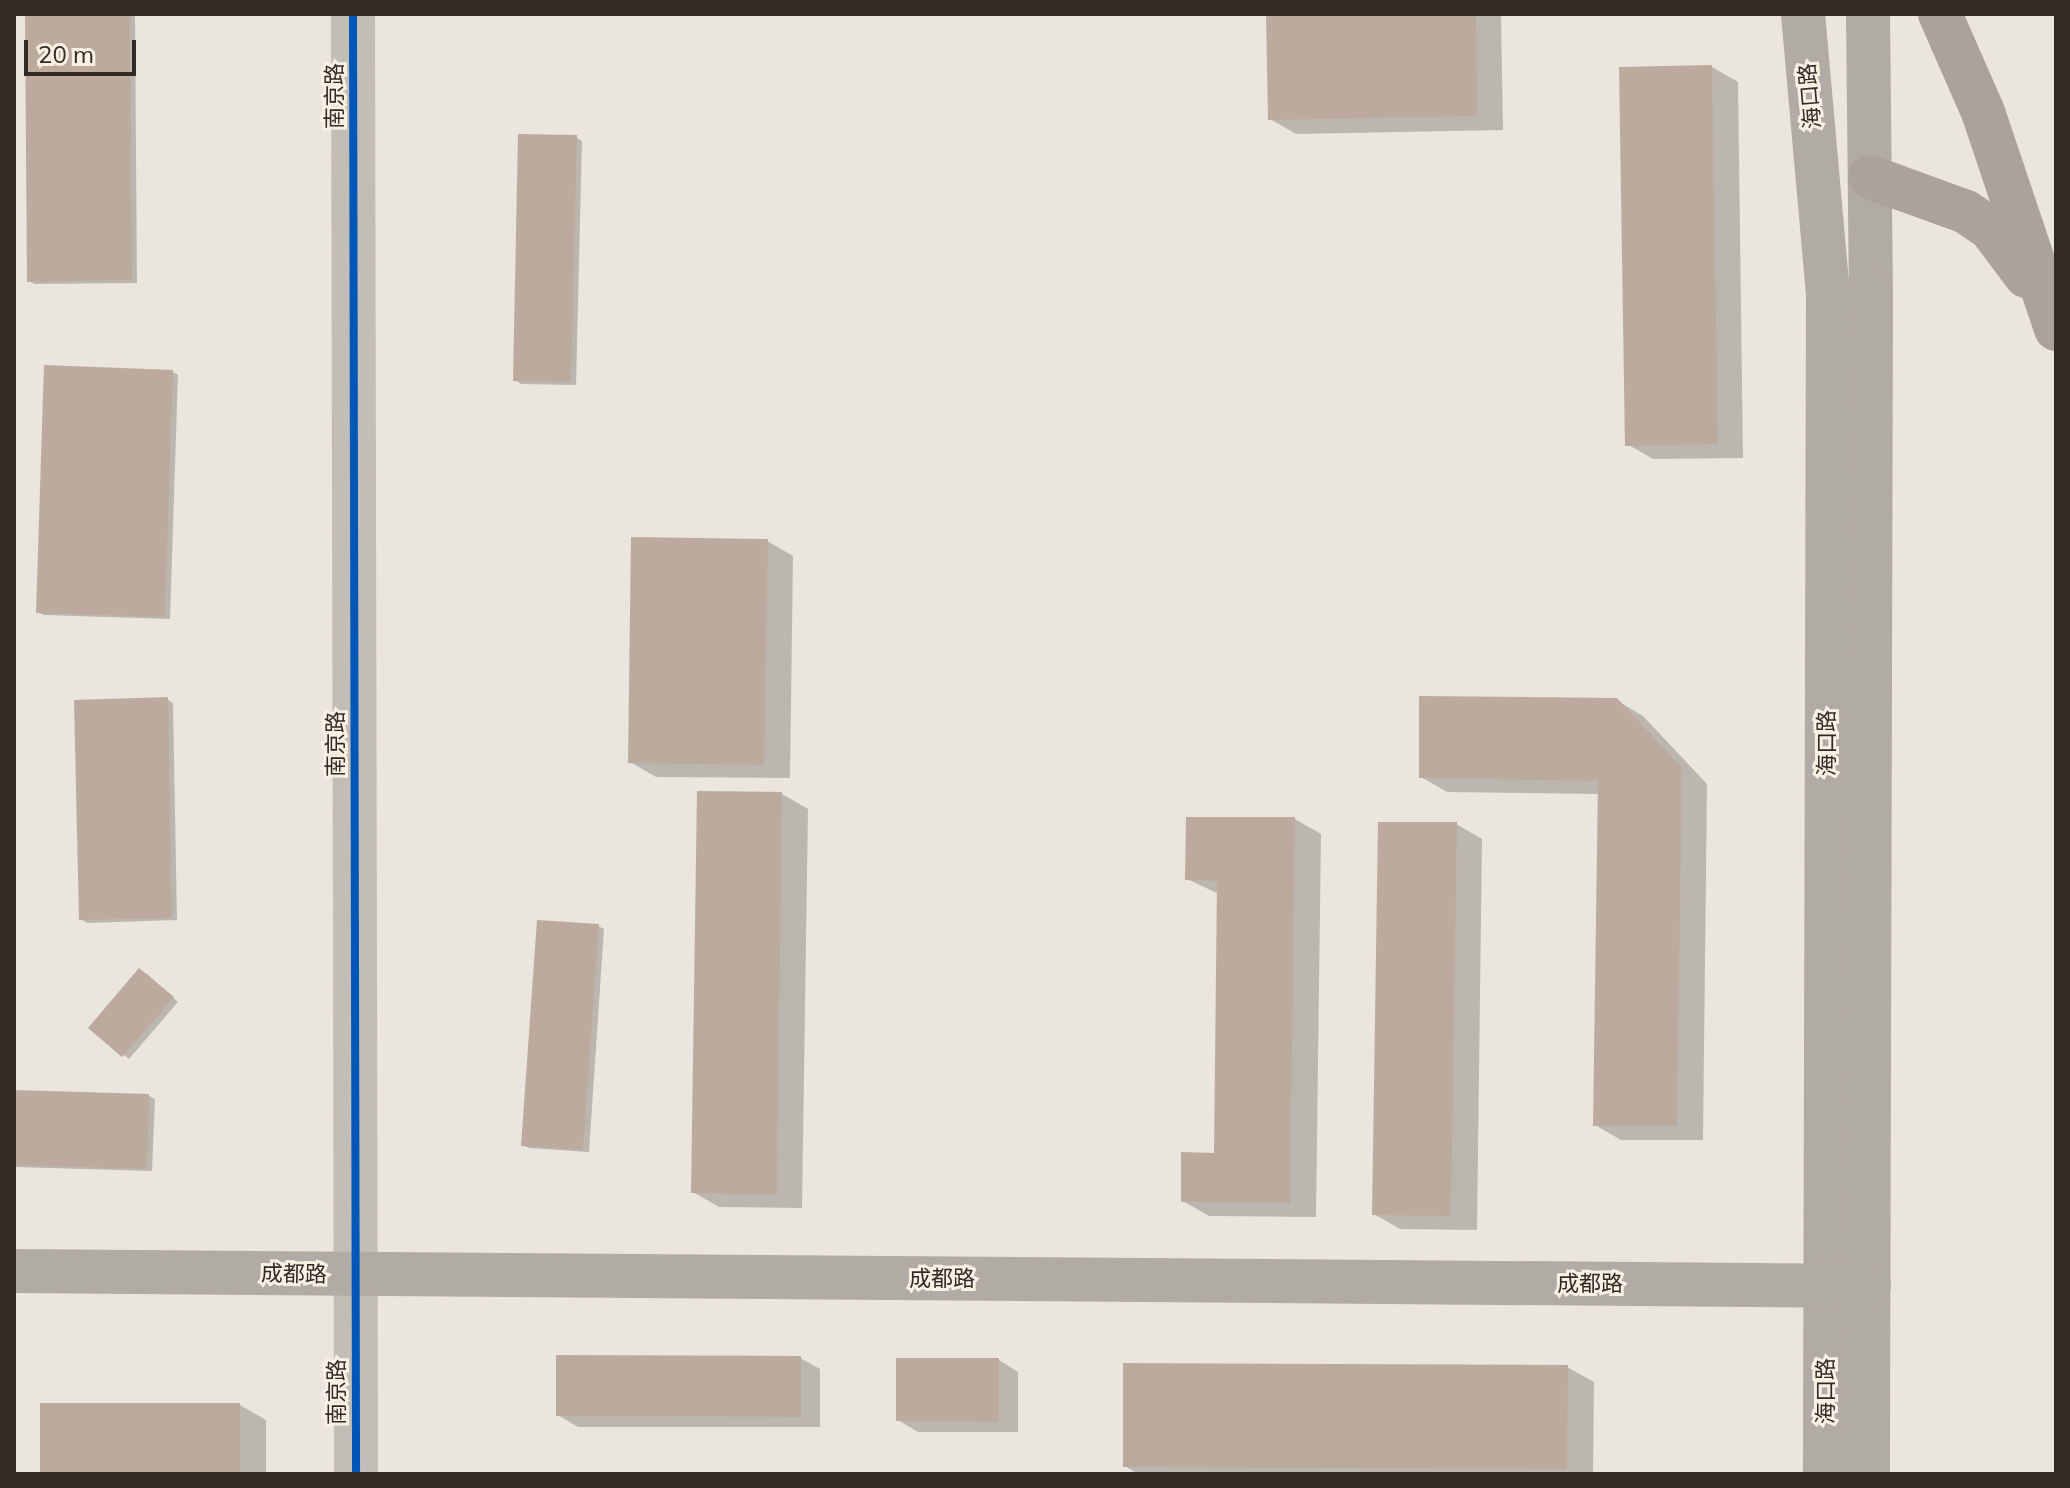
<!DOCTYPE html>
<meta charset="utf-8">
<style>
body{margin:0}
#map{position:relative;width:2070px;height:1488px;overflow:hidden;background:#eae5dd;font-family:Mulish,"Noto Sans SC",sans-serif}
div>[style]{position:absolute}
.shadow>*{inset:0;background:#0003}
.building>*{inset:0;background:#bdaa9f}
.minor>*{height:44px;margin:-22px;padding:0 22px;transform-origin:22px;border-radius:22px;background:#c2bdb6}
.major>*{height:44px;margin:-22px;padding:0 22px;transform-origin:22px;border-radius:22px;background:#b1aba5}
.highway>*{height:44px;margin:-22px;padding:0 22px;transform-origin:22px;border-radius:22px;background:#a9a39c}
.cycleway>*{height:8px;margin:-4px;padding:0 4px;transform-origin:4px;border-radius:4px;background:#0057b8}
span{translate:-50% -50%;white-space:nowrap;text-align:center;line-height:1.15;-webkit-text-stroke:6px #f8f0e3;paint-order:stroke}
.street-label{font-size:22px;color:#332a25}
.frame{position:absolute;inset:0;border:16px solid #332a25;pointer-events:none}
.scale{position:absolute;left:24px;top:40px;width:112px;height:36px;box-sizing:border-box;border:4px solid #332a25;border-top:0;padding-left:10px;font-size:24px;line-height:28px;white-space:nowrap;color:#332a25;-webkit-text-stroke:6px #f8f0e3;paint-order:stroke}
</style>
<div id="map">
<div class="shadow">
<i style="clip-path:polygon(27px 14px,135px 14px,137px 283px,35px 284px,29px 281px)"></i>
<i style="clip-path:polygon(1268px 14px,1501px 14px,1503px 130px,1296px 134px,1270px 119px)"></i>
<i style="clip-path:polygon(1712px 67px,1738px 82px,1743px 458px,1653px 459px,1627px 444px)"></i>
<i style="clip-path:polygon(576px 137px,582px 141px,576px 385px,521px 384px,515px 380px)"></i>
<i style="clip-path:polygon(173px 372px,178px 375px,170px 619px,44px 615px,38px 612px)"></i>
<i style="clip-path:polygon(767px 541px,793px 556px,790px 778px,656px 777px,630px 762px)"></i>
<i style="clip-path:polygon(167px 699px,173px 703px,177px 920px,87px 923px,81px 919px)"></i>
<i style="clip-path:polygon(1616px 700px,1643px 716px,1707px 784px,1703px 1140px,1621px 1140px,1595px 1125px,1600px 794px,1447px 792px,1421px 777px)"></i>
<i style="clip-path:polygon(782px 794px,808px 809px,802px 1208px,719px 1207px,693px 1192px)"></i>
<i style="clip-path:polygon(1295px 819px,1321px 834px,1316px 1217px,1209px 1216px,1183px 1201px,1216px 1155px,1219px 894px,1187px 879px)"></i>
<i style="clip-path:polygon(1456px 824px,1482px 839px,1477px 1230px,1400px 1229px,1374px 1214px)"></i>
<i style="clip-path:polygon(598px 926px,604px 929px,589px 1152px,529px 1148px,523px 1145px)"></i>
<i style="clip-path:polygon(146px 973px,178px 1002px,129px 1059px,90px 1028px)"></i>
<i style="clip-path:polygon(14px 1092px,149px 1096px,155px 1099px,152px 1171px,14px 1167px)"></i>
<i style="clip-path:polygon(800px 1358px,820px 1369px,820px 1427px,578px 1427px,558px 1415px)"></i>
<i style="clip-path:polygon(999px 1360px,1018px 1372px,1018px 1432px,918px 1432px,898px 1420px)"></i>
<i style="clip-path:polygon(1567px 1367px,1594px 1382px,1593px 1474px,1138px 1474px,1125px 1466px)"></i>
<i style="clip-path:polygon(240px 1405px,266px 1420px,266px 1474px,42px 1474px)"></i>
</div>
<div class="building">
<i style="clip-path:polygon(25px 14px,130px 14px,132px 280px,27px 282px)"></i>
<i style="clip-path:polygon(1266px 14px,1476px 14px,1477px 116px,1268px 120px)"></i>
<i style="clip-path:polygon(1712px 65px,1718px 444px,1625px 446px,1619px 67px)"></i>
<i style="clip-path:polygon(518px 134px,577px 135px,571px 382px,513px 381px)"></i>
<i style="clip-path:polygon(44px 365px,173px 370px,165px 617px,36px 613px)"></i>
<i style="clip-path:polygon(631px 537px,768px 539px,764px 765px,628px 763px)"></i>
<i style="clip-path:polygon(1419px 696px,1617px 698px,1682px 768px,1677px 1126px,1593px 1126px,1598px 781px,1419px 778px)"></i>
<i style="clip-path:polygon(168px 697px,172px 918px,79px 920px,74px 700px)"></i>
<i style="clip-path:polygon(697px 791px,782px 792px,777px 1195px,691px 1193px)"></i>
<i style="clip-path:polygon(1186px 817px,1295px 817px,1290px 1203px,1181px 1202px,1181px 1152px,1214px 1153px,1217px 881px,1185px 880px)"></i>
<i style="clip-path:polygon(1378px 822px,1457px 822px,1451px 1216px,1372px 1215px)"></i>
<i style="clip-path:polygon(537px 920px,599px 924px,583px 1150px,521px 1146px)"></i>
<i style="clip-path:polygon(139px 968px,174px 997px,122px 1057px,88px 1028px)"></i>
<i style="clip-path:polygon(14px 1090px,149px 1094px,147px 1169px,14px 1165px)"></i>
<i style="clip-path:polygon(556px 1355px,801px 1356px,801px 1417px,556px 1416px)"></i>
<i style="clip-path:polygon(896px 1358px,999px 1358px,999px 1422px,896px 1421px)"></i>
<i style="clip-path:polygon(1123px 1363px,1568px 1365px,1567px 1469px,1123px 1467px)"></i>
<i style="clip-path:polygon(40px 1403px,240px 1403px,240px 1474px,40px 1474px)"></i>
</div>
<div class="minor">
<i style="left:353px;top:14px;width:1460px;rotate:89.88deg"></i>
</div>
<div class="major">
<i style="left:1803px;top:14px;width:280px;rotate:84.9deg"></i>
<i style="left:1828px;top:293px;width:1181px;rotate:90.15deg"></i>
<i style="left:1868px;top:14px;width:278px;rotate:89.4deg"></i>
<i style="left:1871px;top:292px;width:1182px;rotate:90.15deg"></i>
<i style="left:14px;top:1271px;width:1855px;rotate:0.46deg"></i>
</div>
<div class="highway">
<i style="left:1940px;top:14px;width:107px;rotate:66.3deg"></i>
<i style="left:1983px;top:112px;width:229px;rotate:71.4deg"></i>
<i style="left:1870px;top:177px;width:102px;rotate:20deg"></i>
<i style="left:1966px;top:212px;width:29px;rotate:34deg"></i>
<i style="left:1990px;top:228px;width:60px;rotate:53.1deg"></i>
</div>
<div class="cycleway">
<i style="left:353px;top:14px;width:1460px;rotate:89.88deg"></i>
</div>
<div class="street-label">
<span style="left:335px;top:96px;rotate:-90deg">南京路</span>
<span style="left:1810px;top:96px;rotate:-95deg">海口路</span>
<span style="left:1827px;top:743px;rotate:-90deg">海口路</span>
<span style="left:336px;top:744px;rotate:-90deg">南京路</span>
<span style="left:294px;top:1274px;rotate:1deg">成都路</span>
<span style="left:942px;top:1279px">成都路</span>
<span style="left:1590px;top:1284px">成都路</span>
<span style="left:1826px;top:1391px;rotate:-90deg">海口路</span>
<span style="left:337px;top:1392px;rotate:-90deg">南京路</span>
</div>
<div class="frame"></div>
<div class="scale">20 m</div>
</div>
